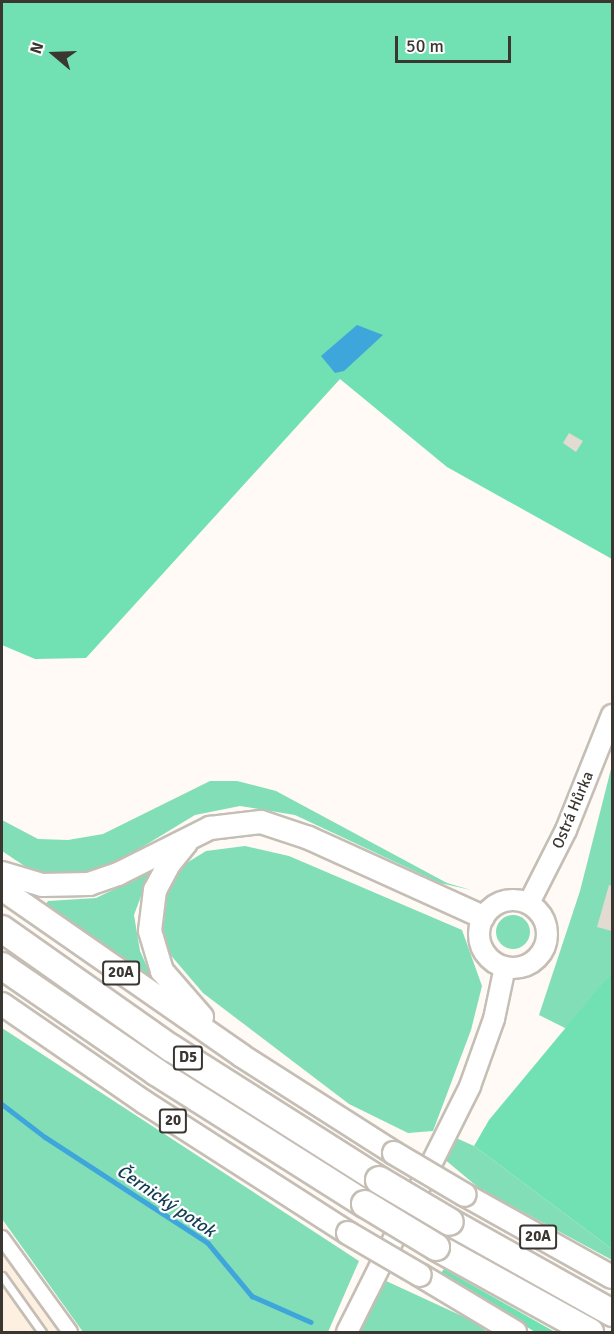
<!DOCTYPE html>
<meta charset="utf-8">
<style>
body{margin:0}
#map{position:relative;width:614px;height:1334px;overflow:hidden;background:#fffaf5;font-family:Signika,sans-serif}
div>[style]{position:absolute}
.built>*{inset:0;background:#fdf0e0}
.green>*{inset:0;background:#82deb6}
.round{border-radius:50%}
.forest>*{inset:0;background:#71e0b2}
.water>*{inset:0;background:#3fa6dc}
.stream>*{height:4.5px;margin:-2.25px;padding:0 2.25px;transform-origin:2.25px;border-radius:2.25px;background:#3fa6dc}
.building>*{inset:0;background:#e2dbd1}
.roads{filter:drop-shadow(2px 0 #c5beb5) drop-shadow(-2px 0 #c5beb5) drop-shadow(0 2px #c5beb5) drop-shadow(0 -2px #c5beb5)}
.service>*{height:7px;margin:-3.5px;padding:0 3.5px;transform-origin:3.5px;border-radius:3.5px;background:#fff}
.minor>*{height:14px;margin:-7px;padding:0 7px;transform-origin:7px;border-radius:7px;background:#fff}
.secondary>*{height:20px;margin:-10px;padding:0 10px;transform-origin:10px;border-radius:10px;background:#fff}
.secondary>.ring{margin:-10px;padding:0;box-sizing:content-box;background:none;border:20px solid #fff;border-radius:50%}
.trunk>*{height:22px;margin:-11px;padding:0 11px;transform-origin:11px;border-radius:11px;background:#fff}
.motorway>*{height:26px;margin:-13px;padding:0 13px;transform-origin:13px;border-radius:13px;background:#fff}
.bridges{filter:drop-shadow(2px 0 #c5beb5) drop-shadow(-2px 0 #c5beb5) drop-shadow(0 2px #c5beb5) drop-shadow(0 -2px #c5beb5)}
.trunk-bridge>*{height:22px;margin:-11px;padding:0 11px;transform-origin:11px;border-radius:11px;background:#fff}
.motorway-bridge>*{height:26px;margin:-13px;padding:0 13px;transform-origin:13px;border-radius:13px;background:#fff}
span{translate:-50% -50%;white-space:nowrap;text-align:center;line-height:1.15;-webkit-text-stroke:4.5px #fff;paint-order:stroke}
.shield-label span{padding:2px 4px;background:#fff;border:2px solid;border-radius:4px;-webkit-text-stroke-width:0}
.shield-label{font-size:15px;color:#3a3733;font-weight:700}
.street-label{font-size:16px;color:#3a3733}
.water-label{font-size:18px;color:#123d53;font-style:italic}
.frame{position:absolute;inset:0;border:3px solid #3a3733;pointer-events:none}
.north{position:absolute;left:24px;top:24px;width:60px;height:60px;-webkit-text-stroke:4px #fff;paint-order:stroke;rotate:289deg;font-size:16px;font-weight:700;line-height:24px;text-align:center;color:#3a3733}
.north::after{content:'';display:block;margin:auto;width:21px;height:27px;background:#3a3733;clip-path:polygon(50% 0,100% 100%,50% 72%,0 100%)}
.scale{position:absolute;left:395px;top:36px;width:116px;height:27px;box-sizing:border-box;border:3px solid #3a3733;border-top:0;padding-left:8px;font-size:18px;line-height:21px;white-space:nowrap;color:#3a3733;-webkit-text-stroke:4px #fff;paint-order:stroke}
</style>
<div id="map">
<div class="built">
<i style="clip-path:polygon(2px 1219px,15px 1243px,83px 1332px,2px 1332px)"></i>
</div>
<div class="green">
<i style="clip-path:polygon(612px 765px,612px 972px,567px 1029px,539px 1015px,580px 891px)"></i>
<i style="clip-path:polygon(210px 781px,237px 781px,276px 791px,447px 883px,471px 890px,440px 883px,295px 815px,240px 806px,195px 815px,96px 875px,69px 879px,35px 873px,2px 851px,2px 820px,38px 839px,68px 840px,103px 834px)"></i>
<i style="clip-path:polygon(245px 846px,289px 856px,462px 930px,482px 986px,471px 1030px,433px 1131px,408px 1133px,349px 1104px,203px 993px,168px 952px,159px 925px,160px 897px,177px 869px,206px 851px)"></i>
<i style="clip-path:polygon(150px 872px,134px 915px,140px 951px,152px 978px,45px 905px,48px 901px,96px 898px)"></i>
<i class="round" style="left:496px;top:915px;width:34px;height:34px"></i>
<i style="clip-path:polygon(2px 1028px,359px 1261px,328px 1332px,83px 1332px,2px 1219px)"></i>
<i style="clip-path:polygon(454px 1137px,474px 1146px,612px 1249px,612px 1260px,480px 1189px,443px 1158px)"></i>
<i style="clip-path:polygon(384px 1280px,475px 1322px,487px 1332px,356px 1332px)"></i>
</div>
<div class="forest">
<i style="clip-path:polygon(2px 2px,612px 2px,612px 559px,447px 467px,340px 379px,86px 658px,35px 659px,2px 645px)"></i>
<i style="clip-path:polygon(612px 972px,612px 1249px,474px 1146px,489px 1120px)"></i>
<i style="clip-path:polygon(444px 1269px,555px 1332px,535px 1332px,441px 1273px)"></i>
</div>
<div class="water">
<i style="clip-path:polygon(357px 325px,383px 335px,344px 371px,335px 373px,321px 356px)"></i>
</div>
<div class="stream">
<i style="left:2px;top:1104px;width:54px;rotate:37.5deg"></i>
<i style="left:45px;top:1137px;width:194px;rotate:33deg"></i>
<i style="left:208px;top:1243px;width:69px;rotate:50.3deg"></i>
<i style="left:252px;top:1296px;width:64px;rotate:23.8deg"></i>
</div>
<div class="building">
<i style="clip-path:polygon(569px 433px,583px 441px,576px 452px,563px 443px)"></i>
<i style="clip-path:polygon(609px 885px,612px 886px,612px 931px,597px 927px)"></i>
</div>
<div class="roads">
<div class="service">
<i style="left:2px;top:1276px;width:69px;rotate:54.5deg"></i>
</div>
<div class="minor">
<i style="left:2px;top:1238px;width:116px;rotate:54.1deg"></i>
</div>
<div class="secondary">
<i class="ring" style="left:479px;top:900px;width:48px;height:48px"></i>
<i style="left:529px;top:903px;width:82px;rotate:-63.1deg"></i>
<i style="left:566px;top:830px;width:124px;rotate:-68.2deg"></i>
<i style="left:347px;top:1332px;width:275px;rotate:-63.4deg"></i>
<i style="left:470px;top:1086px;width:71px;rotate:-70.3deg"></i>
<i style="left:494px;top:1019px;width:53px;rotate:-78.1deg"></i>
</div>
<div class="trunk">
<i style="left:186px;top:843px;width:27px;rotate:129deg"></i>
<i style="left:169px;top:864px;width:30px;rotate:118deg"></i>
<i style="left:155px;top:890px;width:41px;rotate:97deg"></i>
<i style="left:150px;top:931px;width:42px;rotate:73.3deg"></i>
<i style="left:162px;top:971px;width:61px;rotate:49deg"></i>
<i style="left:2px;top:873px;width:42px;rotate:16.7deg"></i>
<i style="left:42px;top:885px;width:47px;rotate:-1.2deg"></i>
<i style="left:89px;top:884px;width:31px;rotate:-19deg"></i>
<i style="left:118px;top:874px;width:103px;rotate:-26.6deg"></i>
<i style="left:210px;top:828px;width:51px;rotate:-6.7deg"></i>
<i style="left:261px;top:822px;width:51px;rotate:18.4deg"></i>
<i style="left:309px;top:838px;width:191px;rotate:24.4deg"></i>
<i style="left:2px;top:889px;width:292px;rotate:34.8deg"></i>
<i style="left:242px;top:1056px;width:180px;rotate:32.5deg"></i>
<i style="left:2px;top:1004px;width:173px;rotate:34.6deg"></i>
<i style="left:144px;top:1102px;width:242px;rotate:32.7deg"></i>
<i style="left:465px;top:1195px;width:168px;rotate:29.2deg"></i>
<i style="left:420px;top:1275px;width:111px;rotate:31deg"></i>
</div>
<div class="motorway">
<i style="left:2px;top:929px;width:207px;rotate:35.2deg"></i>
<i style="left:171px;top:1048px;width:246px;rotate:32.4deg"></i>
<i style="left:2px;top:966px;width:187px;rotate:34.5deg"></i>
<i style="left:156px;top:1072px;width:247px;rotate:32.3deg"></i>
<i style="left:450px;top:1222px;width:186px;rotate:29.3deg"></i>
<i style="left:436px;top:1247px;width:176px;rotate:28.9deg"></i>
</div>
</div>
<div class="bridges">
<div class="trunk-bridge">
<i style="left:394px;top:1153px;width:82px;rotate:30.6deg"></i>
<i style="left:348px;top:1233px;width:83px;rotate:30.3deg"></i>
</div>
<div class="motorway-bridge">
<i style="left:379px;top:1180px;width:82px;rotate:30.6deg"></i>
<i style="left:365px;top:1204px;width:83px;rotate:31.2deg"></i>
</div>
</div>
<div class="shield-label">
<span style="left:121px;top:973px">20A</span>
<span style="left:188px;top:1058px">D5</span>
<span style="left:173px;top:1121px">20</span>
<span style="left:538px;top:1237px">20A</span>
</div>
<div class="street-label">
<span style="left:573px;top:810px;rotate:-67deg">Ostrá Hůrka</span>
</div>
<div class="water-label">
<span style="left:166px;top:1201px;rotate:34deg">Černický potok</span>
</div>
<div class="frame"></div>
<div class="north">N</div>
<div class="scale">50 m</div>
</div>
